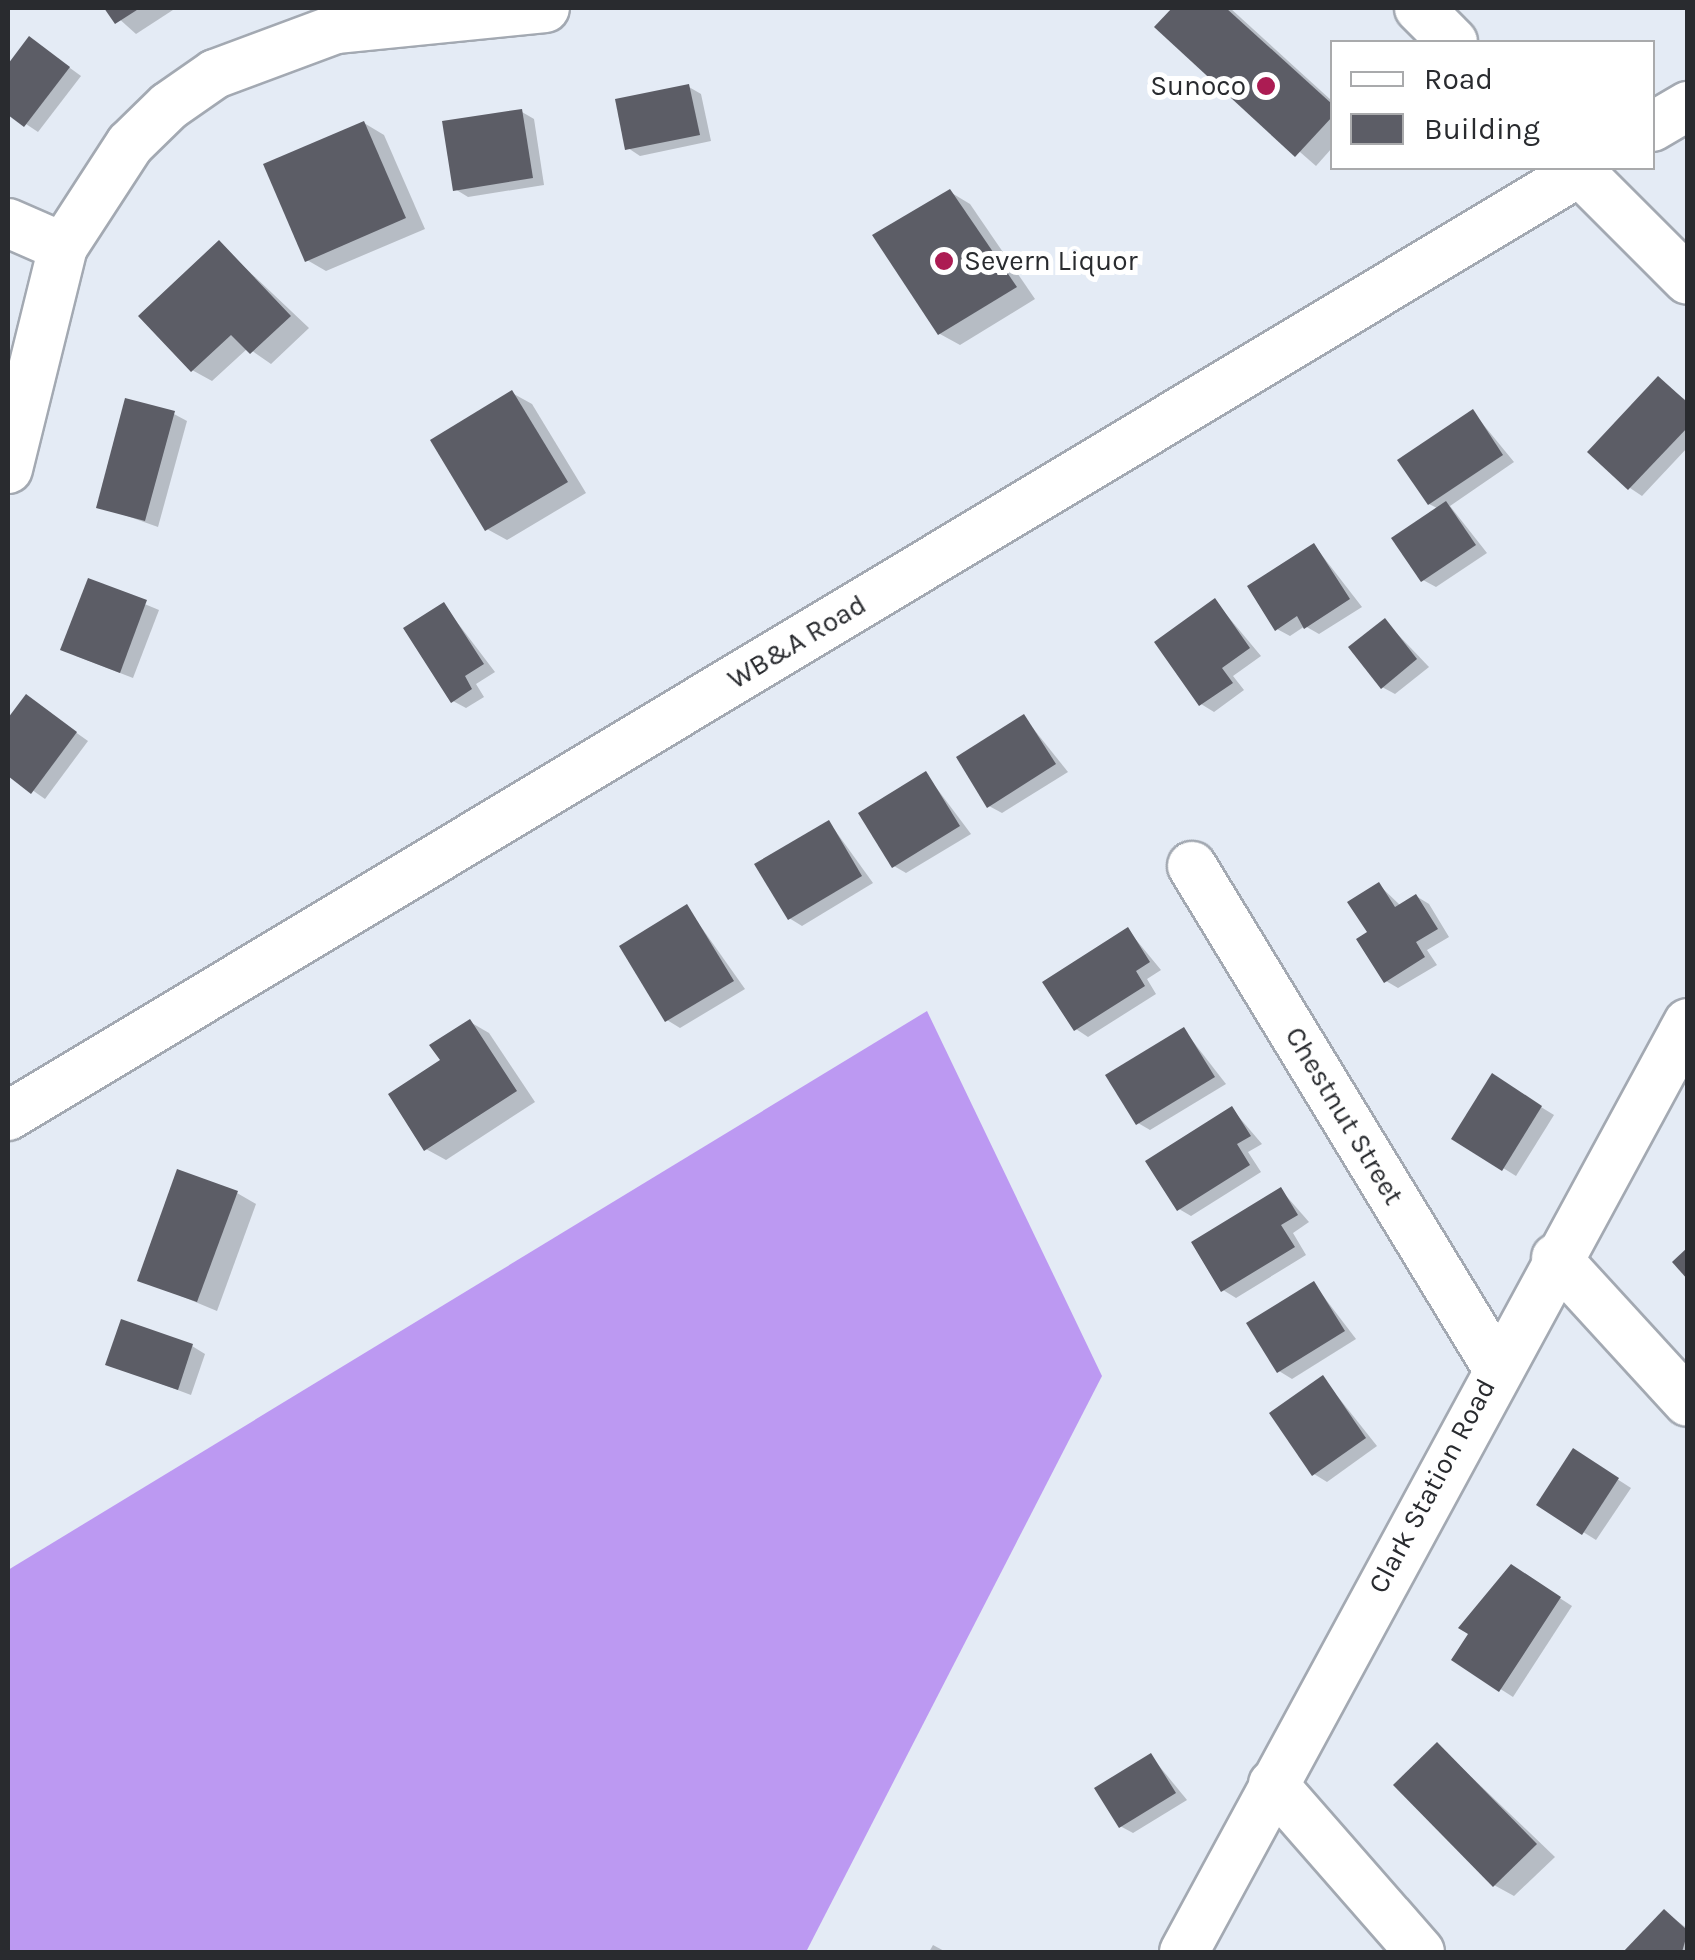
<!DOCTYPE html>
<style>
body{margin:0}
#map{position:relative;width:1695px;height:1960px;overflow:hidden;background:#e4ebf5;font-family:Karla,sans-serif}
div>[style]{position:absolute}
.forest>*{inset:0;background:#bc99f2}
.shadow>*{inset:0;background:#0003}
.building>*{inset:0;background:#5c5d66}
.roads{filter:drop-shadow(2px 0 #a3a9b2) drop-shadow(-2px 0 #a3a9b2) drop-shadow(0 2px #a3a9b2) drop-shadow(0 -2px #a3a9b2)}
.minor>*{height:48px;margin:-24px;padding:0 24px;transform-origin:24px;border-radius:24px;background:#fff}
.dots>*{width:28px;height:28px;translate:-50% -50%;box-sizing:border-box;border:5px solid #fff;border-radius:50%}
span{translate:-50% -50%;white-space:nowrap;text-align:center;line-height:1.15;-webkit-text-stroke:10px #fff;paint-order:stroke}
.poi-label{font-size:28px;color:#292b2f}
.right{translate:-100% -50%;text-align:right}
.left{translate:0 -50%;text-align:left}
.street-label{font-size:28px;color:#292b2f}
.frame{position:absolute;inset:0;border:10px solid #292b2f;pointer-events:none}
.legend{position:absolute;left:1330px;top:40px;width:325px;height:130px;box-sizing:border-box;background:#fff;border:2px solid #a9aaac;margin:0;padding:12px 18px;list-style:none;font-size:30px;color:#292b2f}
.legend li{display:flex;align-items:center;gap:20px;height:50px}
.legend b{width:50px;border:2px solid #a9aaac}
</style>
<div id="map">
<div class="forest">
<i style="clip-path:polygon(927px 1011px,1102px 1376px,806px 1952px,8px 1952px,8px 1570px)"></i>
</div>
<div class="shadow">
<i style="clip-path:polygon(107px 8px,176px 8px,136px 34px)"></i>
<i style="clip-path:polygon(1176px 8px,1230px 8px,1332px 101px,1332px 148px,1316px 166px,1157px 27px)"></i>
<i style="clip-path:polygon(30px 39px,81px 76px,38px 132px,8px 112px,8px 68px)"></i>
<i style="clip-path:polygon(689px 87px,701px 94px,711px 141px,640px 156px,628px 148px)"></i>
<i style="clip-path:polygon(522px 112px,534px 119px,544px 185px,468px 197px,455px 189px)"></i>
<i style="clip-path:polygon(364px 123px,384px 135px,425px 229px,326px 271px,307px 260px)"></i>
<i style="clip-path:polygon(950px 192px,970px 204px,1035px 299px,960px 345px,940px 334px)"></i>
<i style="clip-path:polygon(219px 243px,309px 328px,271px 364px,248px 348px,212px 381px,192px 370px)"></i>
<i style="clip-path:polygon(1658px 379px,1688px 402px,1688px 447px,1642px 496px,1630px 488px)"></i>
<i style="clip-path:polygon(512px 393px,532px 404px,586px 493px,507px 540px,487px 529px)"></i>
<i style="clip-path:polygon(1473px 412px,1514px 462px,1450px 506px,1487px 553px,1436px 587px,1423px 580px,1439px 509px,1429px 504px)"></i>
<i style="clip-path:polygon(174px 414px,187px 421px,158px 527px,99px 506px)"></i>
<i style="clip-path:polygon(1314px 545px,1362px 607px,1319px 634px,1305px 626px,1290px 636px,1277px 629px)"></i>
<i style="clip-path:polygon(89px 581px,159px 610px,133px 678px,76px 656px)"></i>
<i style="clip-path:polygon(1215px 601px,1261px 656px,1233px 676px,1244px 690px,1214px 712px,1201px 704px)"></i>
<i style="clip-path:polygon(444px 605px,495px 672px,476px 684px,484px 697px,466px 708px,453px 701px)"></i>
<i style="clip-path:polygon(1385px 621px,1429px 667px,1395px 694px,1382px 687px)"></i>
<i style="clip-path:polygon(26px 697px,88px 741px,45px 799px,8px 773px,8px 722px)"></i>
<i style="clip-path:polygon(1024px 717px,1068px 772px,1002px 813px,989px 806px)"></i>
<i style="clip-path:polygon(926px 774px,971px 834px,906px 873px,894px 866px)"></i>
<i style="clip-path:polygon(829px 822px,873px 883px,802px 926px,789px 918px)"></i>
<i style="clip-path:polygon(1379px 885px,1401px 906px,1416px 896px,1429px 904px,1449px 937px,1427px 950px,1437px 965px,1398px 988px,1386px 981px,1370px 933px)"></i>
<i style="clip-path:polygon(687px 907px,745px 989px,680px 1028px,667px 1020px)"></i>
<i style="clip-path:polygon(1128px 930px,1161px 970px,1147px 979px,1156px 994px,1088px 1037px,1076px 1029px)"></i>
<i style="clip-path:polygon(470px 1022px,489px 1033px,535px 1102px,446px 1160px,426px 1149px)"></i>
<i style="clip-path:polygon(1184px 1030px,1226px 1084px,1150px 1130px,1138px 1123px)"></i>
<i style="clip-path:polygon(1492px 1077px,1554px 1115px,1516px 1176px,1455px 1138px)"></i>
<i style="clip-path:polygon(1232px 1109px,1262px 1144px,1248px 1152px,1261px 1172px,1191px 1216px,1179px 1209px)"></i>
<i style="clip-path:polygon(1281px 1190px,1309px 1222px,1293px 1233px,1306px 1255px,1236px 1298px,1223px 1290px)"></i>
<i style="clip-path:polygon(237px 1193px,256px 1204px,217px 1311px,140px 1279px)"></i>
<i style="clip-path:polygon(1314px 1284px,1356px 1339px,1292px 1379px,1279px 1371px)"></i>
<i style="clip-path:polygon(192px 1346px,205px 1354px,191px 1395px,108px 1364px)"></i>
<i style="clip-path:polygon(1323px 1378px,1377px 1446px,1327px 1482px,1314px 1474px)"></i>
<i style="clip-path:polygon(1586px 1459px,1631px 1488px,1596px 1540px,1540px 1505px)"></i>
<i style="clip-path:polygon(1524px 1575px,1572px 1606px,1513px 1697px,1455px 1660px)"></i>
<i style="clip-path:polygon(1438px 1745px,1555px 1857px,1514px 1896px,1494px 1885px)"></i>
<i style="clip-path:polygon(1151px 1756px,1187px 1800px,1133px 1833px,1120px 1826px)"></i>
<i style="clip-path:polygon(1665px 1912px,1688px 1929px,1688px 1952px,1626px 1952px)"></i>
<i style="clip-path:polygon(933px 1945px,946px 1952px,929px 1952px)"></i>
</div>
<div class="building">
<i style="clip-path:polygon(104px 8px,140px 8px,115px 24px)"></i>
<i style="clip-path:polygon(1172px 8px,1226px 8px,1332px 104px,1332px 117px,1295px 157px,1154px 27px)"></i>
<i style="clip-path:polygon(29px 36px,70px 67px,24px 127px,8px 115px,8px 64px)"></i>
<i style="clip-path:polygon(689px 84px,700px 135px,625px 150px,615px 99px)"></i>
<i style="clip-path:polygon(522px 109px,533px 178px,453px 191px,442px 121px)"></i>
<i style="clip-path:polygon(364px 121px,406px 218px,305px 262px,263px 164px)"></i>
<i style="clip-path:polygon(950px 189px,1017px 287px,938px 335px,872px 235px)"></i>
<i style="clip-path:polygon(219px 240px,291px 316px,250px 354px,231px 335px,191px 372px,138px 316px)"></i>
<i style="clip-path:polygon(1658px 376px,1688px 403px,1688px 427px,1628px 490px,1587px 452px)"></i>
<i style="clip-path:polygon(512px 390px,568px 482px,485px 531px,430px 440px)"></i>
<i style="clip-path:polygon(125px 398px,175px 411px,145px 521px,96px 508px)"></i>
<i style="clip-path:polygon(1473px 409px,1503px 455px,1428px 505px,1397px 460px)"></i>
<i style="clip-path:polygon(1446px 501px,1476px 545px,1421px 582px,1391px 538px)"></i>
<i style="clip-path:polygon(1314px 543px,1350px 599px,1304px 629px,1297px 616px,1275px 631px,1247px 586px)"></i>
<i style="clip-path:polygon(88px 578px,147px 600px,120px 673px,60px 650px)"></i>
<i style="clip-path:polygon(1215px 598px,1250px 648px,1222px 668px,1233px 683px,1199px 706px,1154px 642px)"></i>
<i style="clip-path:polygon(444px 602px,484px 664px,465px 676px,472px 689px,451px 703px,403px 628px)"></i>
<i style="clip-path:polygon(1385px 618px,1417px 659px,1381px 689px,1348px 647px)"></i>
<i style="clip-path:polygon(26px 694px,77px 732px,31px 794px,8px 776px,8px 718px)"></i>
<i style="clip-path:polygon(1024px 714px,1056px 764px,987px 808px,956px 757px)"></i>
<i style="clip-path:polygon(926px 771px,960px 826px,892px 868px,858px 813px)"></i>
<i style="clip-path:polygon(829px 820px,862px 876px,788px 920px,754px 864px)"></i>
<i style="clip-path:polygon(1379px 882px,1395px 907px,1416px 894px,1438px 929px,1416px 942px,1425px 957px,1384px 983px,1356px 939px,1367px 932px,1347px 902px)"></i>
<i style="clip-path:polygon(687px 904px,734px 981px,665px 1022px,619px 946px)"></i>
<i style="clip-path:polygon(1128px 927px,1150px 962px,1136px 971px,1145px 986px,1074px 1031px,1042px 982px)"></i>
<i style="clip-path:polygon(470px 1019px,517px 1091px,424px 1151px,388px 1094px,440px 1060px,429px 1045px)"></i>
<i style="clip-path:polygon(1184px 1027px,1215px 1077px,1136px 1125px,1105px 1075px)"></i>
<i style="clip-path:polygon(1492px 1073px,1542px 1106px,1502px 1171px,1451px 1139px)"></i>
<i style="clip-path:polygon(1232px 1106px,1251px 1136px,1237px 1144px,1250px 1165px,1177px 1211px,1145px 1161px)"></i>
<i style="clip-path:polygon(177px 1169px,238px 1191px,197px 1302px,137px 1281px)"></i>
<i style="clip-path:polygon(1281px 1187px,1298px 1215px,1281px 1225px,1295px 1247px,1221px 1292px,1191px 1242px)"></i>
<i style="clip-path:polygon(1688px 1247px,1688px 1280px,1672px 1262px)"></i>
<i style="clip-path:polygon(1314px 1281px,1345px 1331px,1277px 1373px,1246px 1323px)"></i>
<i style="clip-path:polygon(121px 1319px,193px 1344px,178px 1390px,105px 1365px)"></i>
<i style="clip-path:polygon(1323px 1375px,1366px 1438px,1312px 1476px,1269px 1413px)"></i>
<i style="clip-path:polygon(1573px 1448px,1619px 1478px,1582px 1535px,1536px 1505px)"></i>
<i style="clip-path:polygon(1511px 1564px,1561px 1597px,1499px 1692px,1451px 1660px,1468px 1634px,1458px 1628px)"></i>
<i style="clip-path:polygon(1437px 1742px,1537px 1844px,1493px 1887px,1393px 1785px)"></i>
<i style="clip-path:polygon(1151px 1753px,1176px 1793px,1119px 1828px,1094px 1788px)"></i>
<i style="clip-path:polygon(1664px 1909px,1688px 1931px,1682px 1952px,1623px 1952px)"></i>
</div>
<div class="roads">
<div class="minor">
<i style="left:1419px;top:8px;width:48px;rotate:45deg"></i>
<i style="left:1652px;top:127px;width:42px;rotate:-30.3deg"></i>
<i style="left:1576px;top:168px;width:158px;rotate:45deg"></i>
<i style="left:8px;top:223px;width:60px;rotate:23.6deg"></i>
<i style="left:8px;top:469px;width:229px;rotate:-76.1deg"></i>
<i style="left:63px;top:247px;width:123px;rotate:-57deg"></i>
<i style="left:130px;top:144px;width:54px;rotate:-44.3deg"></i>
<i style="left:169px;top:106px;width:56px;rotate:-34.8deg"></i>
<i style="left:215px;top:74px;width:129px;rotate:-20.4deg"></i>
<i style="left:336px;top:29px;width:210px;rotate:-5.7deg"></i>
<i style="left:1192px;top:866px;width:585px;rotate:58.7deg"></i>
<i style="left:8px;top:1116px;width:1841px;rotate:-31deg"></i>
<i style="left:1556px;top:1258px;width:195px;rotate:47.5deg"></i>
<i style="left:1273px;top:1784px;width:223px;rotate:48.8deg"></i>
<i style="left:1184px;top:1952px;width:1057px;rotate:-61.52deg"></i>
</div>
</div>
<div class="dots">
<i style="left:1266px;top:86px;background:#ac1c53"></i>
<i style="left:944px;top:261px;background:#ac1c53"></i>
</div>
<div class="poi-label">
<span class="right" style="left:1246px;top:86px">Sunoco</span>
<span class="left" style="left:964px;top:261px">Severn Liquor</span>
</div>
<div class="street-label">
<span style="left:797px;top:642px;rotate:-31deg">WB&amp;A Road</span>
<span style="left:1344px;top:1116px;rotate:59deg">Chestnut Street</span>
<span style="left:1432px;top:1486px;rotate:-62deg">Clark Station Road</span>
</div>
<div class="frame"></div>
<ul class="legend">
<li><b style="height:12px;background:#fff"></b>Road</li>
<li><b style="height:28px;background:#5c5d66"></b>Building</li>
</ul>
</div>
